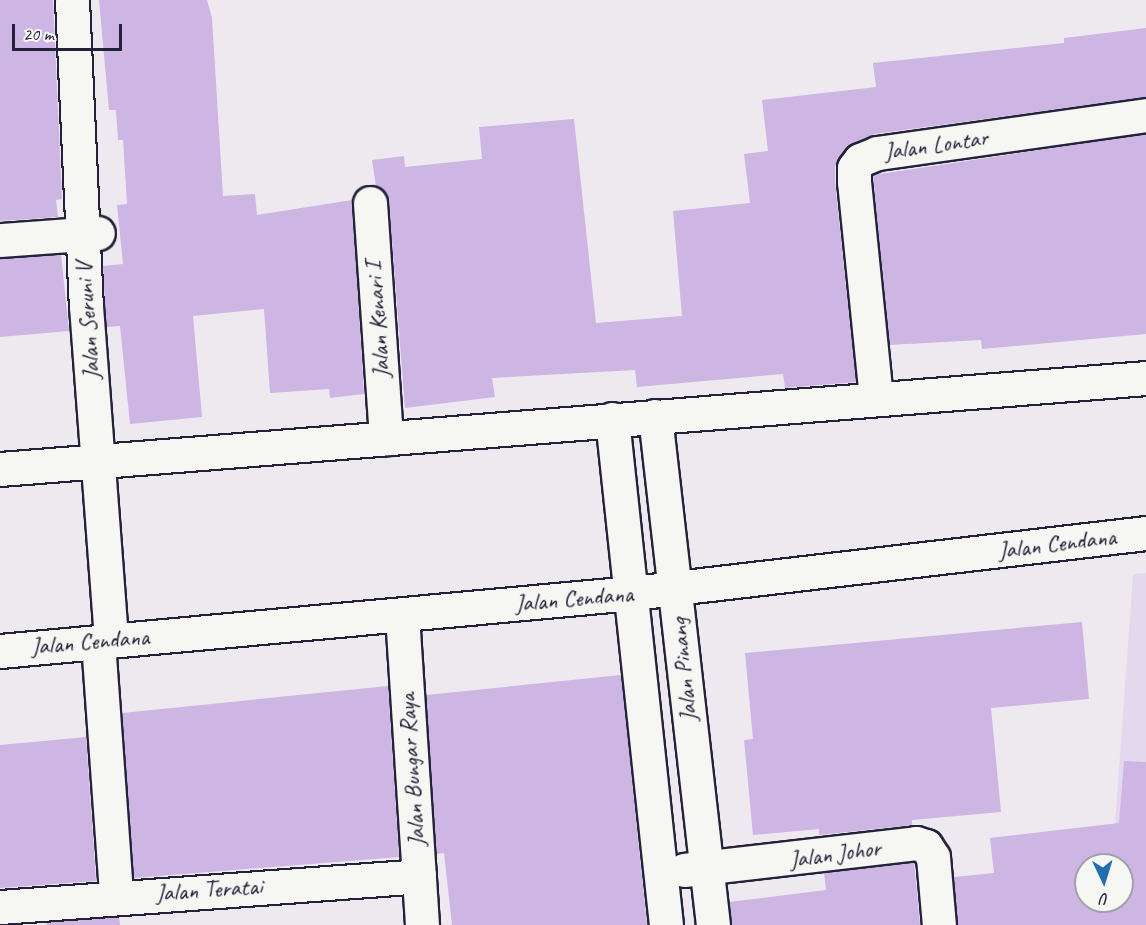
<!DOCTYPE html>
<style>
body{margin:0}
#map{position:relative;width:1146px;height:925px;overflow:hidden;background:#eee9ef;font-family:Caveat,sans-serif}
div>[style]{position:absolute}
.built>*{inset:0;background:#e4d9ec}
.building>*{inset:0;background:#cdb5e4}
.roads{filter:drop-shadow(2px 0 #22223b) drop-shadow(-2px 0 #22223b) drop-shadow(0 2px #22223b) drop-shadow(0 -2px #22223b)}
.minor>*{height:33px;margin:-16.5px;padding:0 16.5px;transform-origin:16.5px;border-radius:16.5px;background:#f6f6f2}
.tertiary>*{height:33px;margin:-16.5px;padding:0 16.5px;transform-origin:16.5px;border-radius:16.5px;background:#f6f6f2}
span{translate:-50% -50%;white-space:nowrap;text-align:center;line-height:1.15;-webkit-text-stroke:4.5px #f6f6f2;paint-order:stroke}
.street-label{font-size:24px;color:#22223b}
.north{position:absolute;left:1074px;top:853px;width:60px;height:60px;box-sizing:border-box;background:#f6f6f2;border:2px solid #a1a1a9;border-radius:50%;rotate:176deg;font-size:16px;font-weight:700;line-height:24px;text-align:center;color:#22223b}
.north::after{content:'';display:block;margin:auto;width:21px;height:27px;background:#1f6fb2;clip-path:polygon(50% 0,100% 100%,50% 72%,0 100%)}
.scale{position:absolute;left:12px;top:24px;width:110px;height:27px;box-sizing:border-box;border:3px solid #22223b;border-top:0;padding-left:8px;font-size:18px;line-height:21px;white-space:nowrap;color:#22223b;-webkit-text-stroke:4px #f6f6f2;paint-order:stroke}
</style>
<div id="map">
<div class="built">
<i style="clip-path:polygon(1146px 573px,1146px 925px,1107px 925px,1122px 901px,1122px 865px,1112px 865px,1133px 574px)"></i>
</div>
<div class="building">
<i style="clip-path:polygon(0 0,53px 0,62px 199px,56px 200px,58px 217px,0 221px)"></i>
<i style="clip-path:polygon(99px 0,207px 0,212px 18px,223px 196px,255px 194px,257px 215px,352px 200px,364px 394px,330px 398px,329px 389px,270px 393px,264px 309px,193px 316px,202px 417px,130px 424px,120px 326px,106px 327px,105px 305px,103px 266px,123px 264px,117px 205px,127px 204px,123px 140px,118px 140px,116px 110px,109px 110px)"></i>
<i style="clip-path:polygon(1146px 28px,1146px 97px,874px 134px,845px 149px,835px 167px,835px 182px,856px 382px,785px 388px,783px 374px,637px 387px,635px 370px,492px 378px,495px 397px,405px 408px,389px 202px,385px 192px,376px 186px,372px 160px,404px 156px,405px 167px,482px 159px,479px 127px,574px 119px,596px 323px,682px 316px,673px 211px,750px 203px,744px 154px,768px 151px,762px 100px,876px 87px,873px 63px,1064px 43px,1064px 38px)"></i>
<i style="clip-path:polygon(1146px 134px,1146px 334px,982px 349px,981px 340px,889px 345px,873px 175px)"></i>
<i style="clip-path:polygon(61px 254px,69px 331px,0 337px,0 259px)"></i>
<i style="clip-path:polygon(1082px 622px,1089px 699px,991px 708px,1001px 812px,912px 820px,912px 825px,819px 835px,819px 829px,753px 835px,744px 740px,753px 739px,745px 653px)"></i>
<i style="clip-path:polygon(621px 675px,647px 925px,452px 925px,444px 853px,436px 854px,426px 695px)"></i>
<i style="clip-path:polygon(388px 686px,399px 857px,134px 878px,122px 713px)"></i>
<i style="clip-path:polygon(86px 737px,96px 881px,0 888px,0 745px)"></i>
<i style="clip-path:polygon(evenodd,1124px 761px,1146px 762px,1146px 925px,957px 925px,954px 877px,994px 873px,990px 838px,1119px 823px,1124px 761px,1086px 865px,1122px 865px,1122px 901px,1086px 901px,1086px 865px)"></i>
<i style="clip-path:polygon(914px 862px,920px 925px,731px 925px,729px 902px,826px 890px,824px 873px)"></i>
<i style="clip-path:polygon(119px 917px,120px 925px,47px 925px,46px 922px)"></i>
</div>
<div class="roads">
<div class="minor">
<i style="left:72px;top:0;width:306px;rotate:87.4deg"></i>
<i style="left:86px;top:306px;width:336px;rotate:85.7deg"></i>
<i style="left:370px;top:203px;width:236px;rotate:86.1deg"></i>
<i style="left:0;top:240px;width:98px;rotate:-4.1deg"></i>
<i style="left:876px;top:398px;width:217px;rotate:-95.8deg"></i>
<i style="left:854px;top:182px;width:14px;rotate:-90deg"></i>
<i style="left:854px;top:168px;width:10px;rotate:-53deg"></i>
<i style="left:860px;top:160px;width:18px;rotate:-22deg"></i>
<i style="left:877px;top:153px;width:272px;rotate:-8deg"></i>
<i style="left:655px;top:416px;width:512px;rotate:83.5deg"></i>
<i style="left:612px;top:419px;width:509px;rotate:83.91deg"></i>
<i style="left:402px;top:615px;width:311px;rotate:86.3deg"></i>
<i style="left:98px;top:642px;width:255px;rotate:85.9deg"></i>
<i style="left:684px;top:870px;width:234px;rotate:-6.6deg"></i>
<i style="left:916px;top:843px;width:10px;rotate:17deg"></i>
<i style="left:926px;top:846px;width:13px;rotate:58deg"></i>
<i style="left:933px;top:857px;width:68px;rotate:85deg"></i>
<i style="left:0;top:907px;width:420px;rotate:-4.2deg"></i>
</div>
<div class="tertiary">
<i style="left:0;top:469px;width:1150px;rotate:-4.54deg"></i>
<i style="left:0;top:651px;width:636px;rotate:-5.24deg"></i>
<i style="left:633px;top:593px;width:516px;rotate:-6.67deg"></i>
</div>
</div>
<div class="street-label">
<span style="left:936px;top:145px;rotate:-8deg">Jalan Lontar</span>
<span style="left:378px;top:320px;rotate:-94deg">Jalan Kenari I</span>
<span style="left:88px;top:321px;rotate:-94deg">Jalan Seruni V</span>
<span style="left:1057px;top:544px;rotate:-7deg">Jalan Cendana</span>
<span style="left:574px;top:599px;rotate:-5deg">Jalan Cendana</span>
<span style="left:90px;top:642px;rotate:-5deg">Jalan Cendana</span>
<span style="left:684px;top:670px;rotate:-96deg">Jalan Pinang</span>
<span style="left:412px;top:770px;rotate:-94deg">Jalan Bungar Raya</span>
<span style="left:835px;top:854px;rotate:-8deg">Jalan Johor</span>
<span style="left:209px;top:890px;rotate:-4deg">Jalan Teratai</span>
</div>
<div class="north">U</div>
<div class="scale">20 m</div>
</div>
